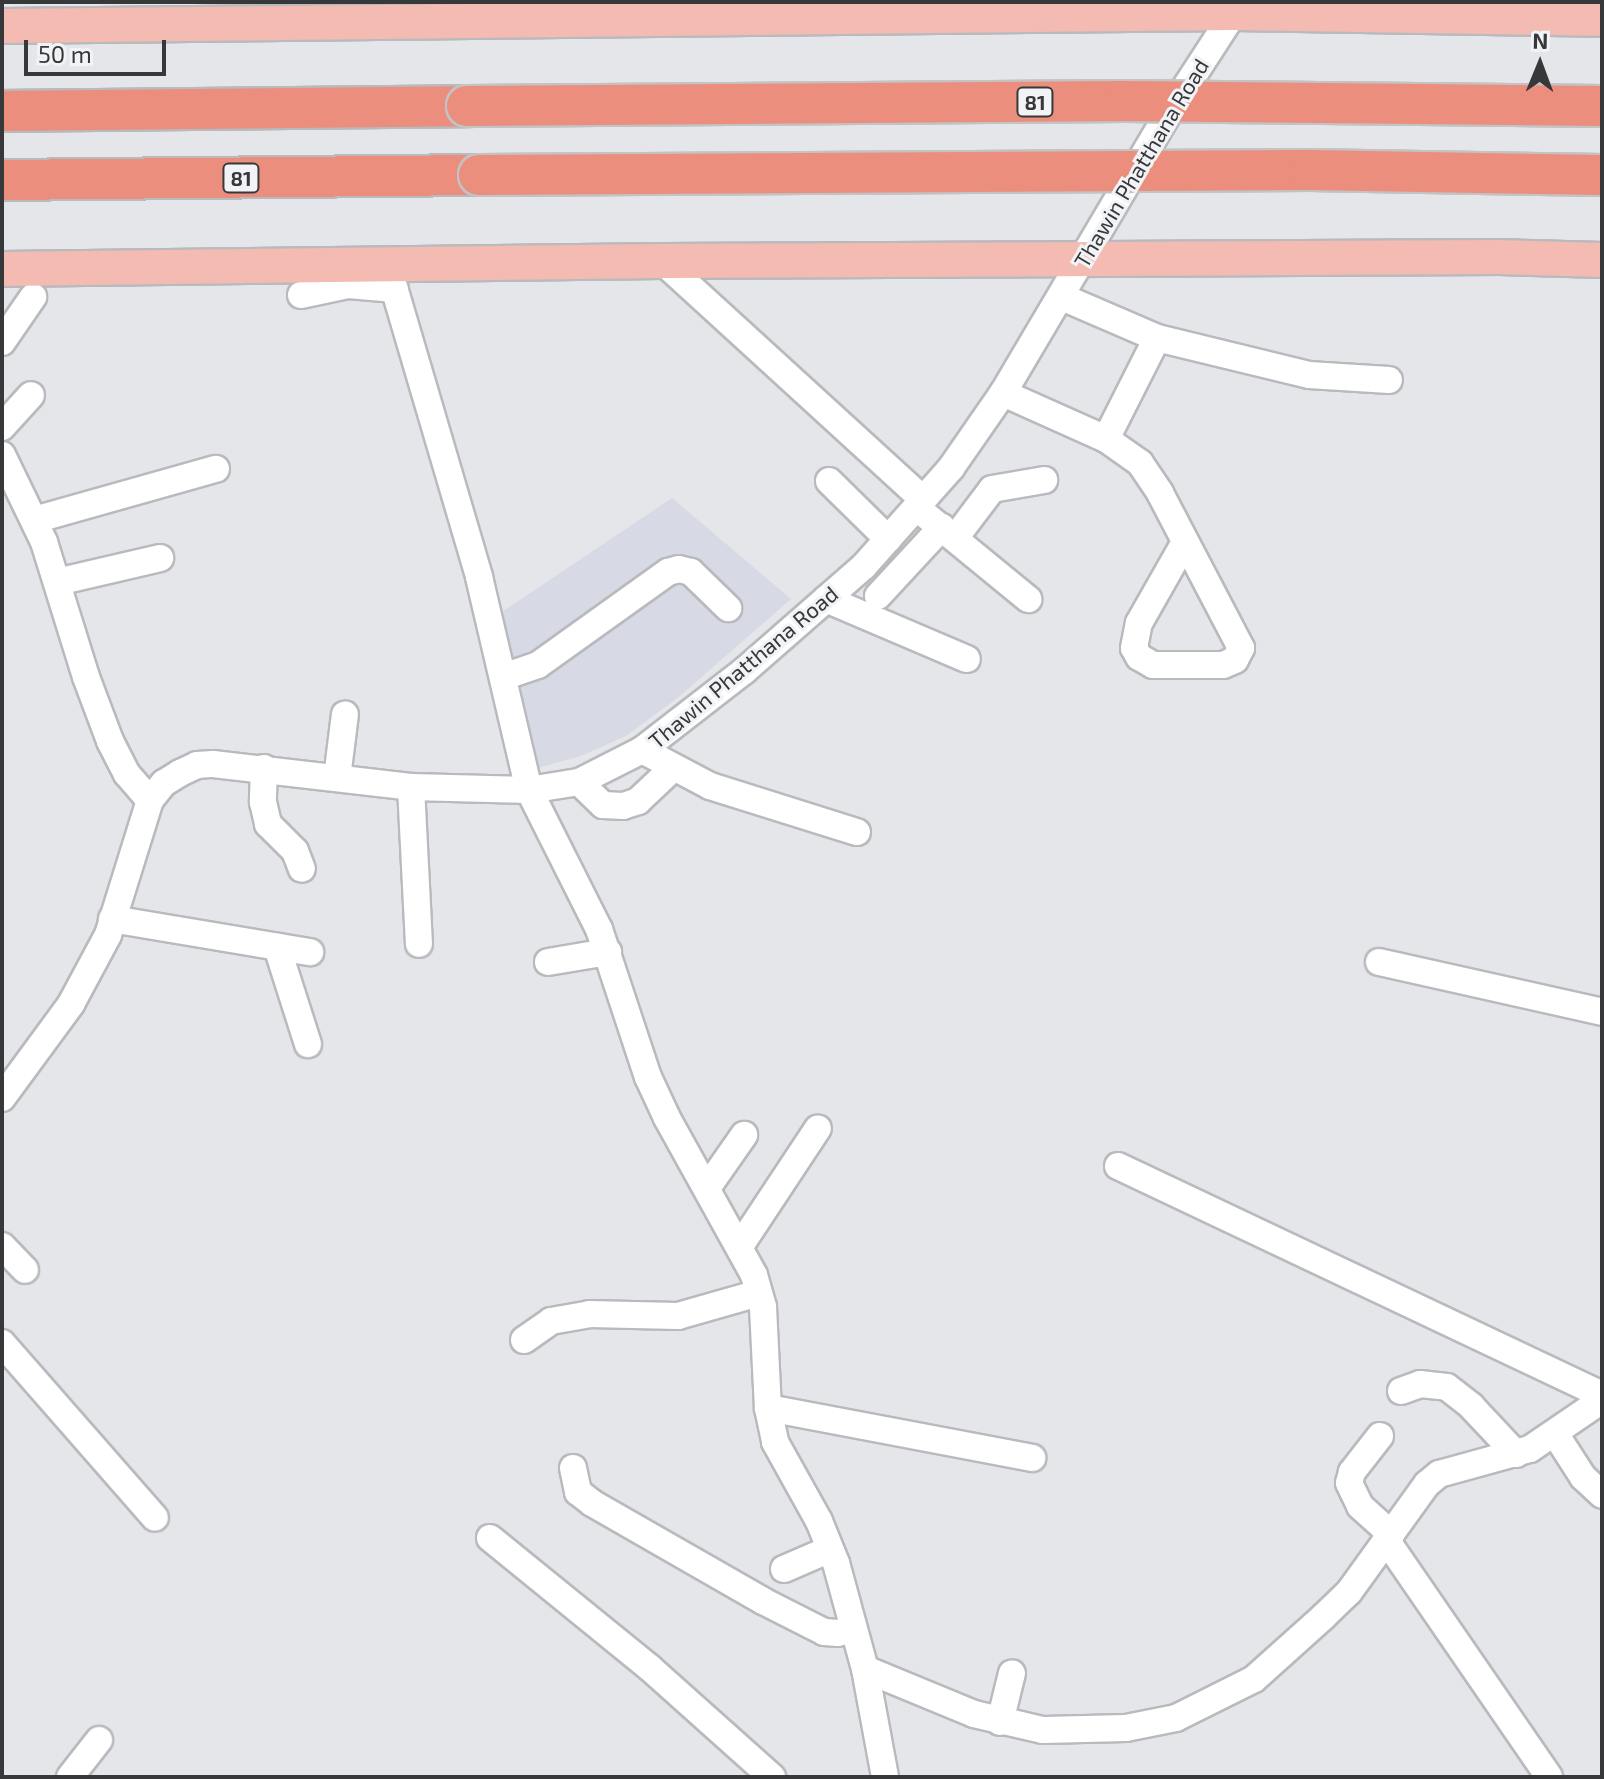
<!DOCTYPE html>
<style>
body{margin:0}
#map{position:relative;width:1604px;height:1779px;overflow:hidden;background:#e4e6ea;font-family:"Exo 2",sans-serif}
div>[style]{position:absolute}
.built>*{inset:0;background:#d7dae4}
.roads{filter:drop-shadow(2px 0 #b9babe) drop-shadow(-2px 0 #b9babe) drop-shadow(0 2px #b9babe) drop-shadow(0 -2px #b9babe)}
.minor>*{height:26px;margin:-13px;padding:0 13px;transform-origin:13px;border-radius:13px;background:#fff}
.major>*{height:34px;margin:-17px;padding:0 17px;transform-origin:17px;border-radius:17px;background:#f3bbb1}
.highway>*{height:40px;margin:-20px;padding:0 20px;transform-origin:20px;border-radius:20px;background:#eb8e7d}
.bridges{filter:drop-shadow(2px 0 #c3c3c4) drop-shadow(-2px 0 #c3c3c4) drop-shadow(0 2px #c3c3c4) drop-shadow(0 -2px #c3c3c4)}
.highway-bridge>*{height:40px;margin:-20px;padding:0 20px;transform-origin:20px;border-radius:20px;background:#eb8e7d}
span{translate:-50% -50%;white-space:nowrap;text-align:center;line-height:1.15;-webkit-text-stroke:6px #f2f3f7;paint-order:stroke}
.shield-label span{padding:2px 6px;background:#f2f3f7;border:2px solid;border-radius:6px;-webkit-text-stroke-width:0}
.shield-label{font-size:20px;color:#373839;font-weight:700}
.street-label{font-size:22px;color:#373839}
.frame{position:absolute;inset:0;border:4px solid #373839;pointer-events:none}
.north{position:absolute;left:1500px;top:24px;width:80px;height:80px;-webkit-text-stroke:6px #f2f3f7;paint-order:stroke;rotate:1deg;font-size:22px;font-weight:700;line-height:32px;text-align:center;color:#373839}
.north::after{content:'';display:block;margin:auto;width:28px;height:36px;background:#373839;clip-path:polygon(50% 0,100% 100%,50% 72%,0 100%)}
.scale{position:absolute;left:24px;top:40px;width:142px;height:36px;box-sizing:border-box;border:4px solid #373839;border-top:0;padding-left:10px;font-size:24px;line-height:28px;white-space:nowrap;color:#373839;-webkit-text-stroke:6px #f2f3f7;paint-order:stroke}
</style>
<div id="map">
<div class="built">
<i style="clip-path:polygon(672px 498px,791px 599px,680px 696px,626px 736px,581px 756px,531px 770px,503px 611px)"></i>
</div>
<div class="roads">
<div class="minor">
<i style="left:662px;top:261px;width:353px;rotate:42.4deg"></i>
<i style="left:388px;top:267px;width:323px;rotate:73.6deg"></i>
<i style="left:479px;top:577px;width:219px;rotate:76.8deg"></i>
<i style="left:529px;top:790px;width:156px;rotate:63.3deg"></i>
<i style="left:599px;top:929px;width:156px;rotate:71.7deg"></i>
<i style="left:648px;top:1077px;width:45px;rotate:65.1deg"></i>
<i style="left:667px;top:1118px;width:179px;rotate:61deg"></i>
<i style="left:754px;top:1275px;width:33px;rotate:74deg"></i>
<i style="left:763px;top:1307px;width:101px;rotate:87.2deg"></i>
<i style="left:768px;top:1408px;width:35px;rotate:78deg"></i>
<i style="left:775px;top:1442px;width:90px;rotate:60.9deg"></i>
<i style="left:819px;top:1521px;width:45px;rotate:68deg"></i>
<i style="left:836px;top:1563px;width:110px;rotate:74.7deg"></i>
<i style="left:865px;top:1669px;width:110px;rotate:79.5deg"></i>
<i style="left:301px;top:295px;width:48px;rotate:-12deg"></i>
<i style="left:348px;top:285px;width:47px;rotate:4.9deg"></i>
<i style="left:1062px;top:297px;width:103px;rotate:23.3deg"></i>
<i style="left:1157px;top:338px;width:156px;rotate:13.7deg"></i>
<i style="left:1309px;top:375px;width:80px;rotate:3.6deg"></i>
<i style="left:2px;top:342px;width:55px;rotate:-55.4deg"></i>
<i style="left:1003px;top:393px;width:113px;rotate:24.1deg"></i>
<i style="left:1106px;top:439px;width:42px;rotate:35.2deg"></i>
<i style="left:1140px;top:463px;width:36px;rotate:56deg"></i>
<i style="left:1160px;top:493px;width:175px;rotate:62.4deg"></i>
<i style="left:1241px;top:648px;width:13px;rotate:117deg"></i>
<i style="left:1235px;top:660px;width:13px;rotate:157deg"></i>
<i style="left:1223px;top:665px;width:70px;rotate:180deg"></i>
<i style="left:1153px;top:665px;width:16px;rotate:-150deg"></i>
<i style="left:1139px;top:657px;width:10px;rotate:-119deg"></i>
<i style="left:1134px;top:648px;width:25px;rotate:-79deg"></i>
<i style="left:1139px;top:623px;width:93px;rotate:-60.4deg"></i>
<i style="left:2px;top:427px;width:43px;rotate:-47.8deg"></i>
<i style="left:1106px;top:439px;width:113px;rotate:-63.2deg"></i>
<i style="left:2px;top:455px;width:97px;rotate:64.2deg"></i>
<i style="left:44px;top:542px;width:141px;rotate:72.7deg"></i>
<i style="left:86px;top:677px;width:68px;rotate:69.4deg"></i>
<i style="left:110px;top:741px;width:37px;rotate:63deg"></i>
<i style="left:127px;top:774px;width:35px;rotate:49deg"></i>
<i style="left:829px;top:481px;width:83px;rotate:44.5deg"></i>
<i style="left:917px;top:508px;width:144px;rotate:39.3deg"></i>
<i style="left:34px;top:520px;width:189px;rotate:-15.7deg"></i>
<i style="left:955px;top:538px;width:61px;rotate:-52.9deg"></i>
<i style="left:992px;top:489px;width:53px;rotate:-9.8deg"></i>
<i style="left:57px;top:582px;width:106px;rotate:-13.1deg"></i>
<i style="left:878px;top:596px;width:94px;rotate:-47.2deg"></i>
<i style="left:826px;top:599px;width:153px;rotate:23.1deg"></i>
<i style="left:503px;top:677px;width:37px;rotate:-19deg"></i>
<i style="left:538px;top:665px;width:160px;rotate:-35.6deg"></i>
<i style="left:668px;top:572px;width:11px;rotate:-15deg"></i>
<i style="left:679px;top:569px;width:12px;rotate:14deg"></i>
<i style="left:691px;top:572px;width:52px;rotate:44.2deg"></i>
<i style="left:642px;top:750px;width:77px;rotate:27.9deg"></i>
<i style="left:710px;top:786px;width:154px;rotate:17.4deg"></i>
<i style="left:264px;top:768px;width:34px;rotate:92deg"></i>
<i style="left:263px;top:802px;width:23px;rotate:77deg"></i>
<i style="left:268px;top:824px;width:38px;rotate:45deg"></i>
<i style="left:295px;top:851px;width:19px;rotate:69deg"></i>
<i style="left:337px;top:778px;width:64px;rotate:-82.9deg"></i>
<i style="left:579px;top:782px;width:33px;rotate:44deg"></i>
<i style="left:603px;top:805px;width:20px;rotate:3deg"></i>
<i style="left:623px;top:806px;width:16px;rotate:-18deg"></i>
<i style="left:638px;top:801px;width:47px;rotate:-43.3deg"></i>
<i style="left:411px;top:787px;width:157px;rotate:87.1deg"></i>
<i style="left:112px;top:919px;width:201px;rotate:9.5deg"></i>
<i style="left:277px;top:947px;width:102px;rotate:72.3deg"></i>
<i style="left:548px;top:962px;width:61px;rotate:-9.5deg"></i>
<i style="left:1379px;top:962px;width:229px;rotate:12.6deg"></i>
<i style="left:2px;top:1098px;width:117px;rotate:-53.7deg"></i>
<i style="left:71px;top:1004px;width:78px;rotate:-61.8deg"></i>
<i style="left:108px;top:935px;width:141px;rotate:-72.7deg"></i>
<i style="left:150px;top:800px;width:22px;rotate:-51deg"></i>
<i style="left:164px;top:783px;width:19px;rotate:-32deg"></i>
<i style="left:180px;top:773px;width:19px;rotate:-25deg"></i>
<i style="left:197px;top:765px;width:16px;rotate:-4deg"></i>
<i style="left:213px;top:764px;width:199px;rotate:6.6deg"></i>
<i style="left:411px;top:787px;width:118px;rotate:1.5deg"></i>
<i style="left:529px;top:790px;width:51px;rotate:-9.1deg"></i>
<i style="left:579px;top:782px;width:71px;rotate:-26.9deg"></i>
<i style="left:642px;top:750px;width:129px;rotate:-37.8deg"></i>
<i style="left:744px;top:671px;width:159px;rotate:-41.2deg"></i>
<i style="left:864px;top:566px;width:131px;rotate:-48.4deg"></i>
<i style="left:951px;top:468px;width:91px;rotate:-55.3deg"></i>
<i style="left:1003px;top:393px;width:315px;rotate:-59.4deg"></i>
<i style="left:1163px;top:122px;width:143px;rotate:-57deg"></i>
<i style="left:1118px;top:1166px;width:535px;rotate:25.32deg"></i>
<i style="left:707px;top:1188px;width:65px;rotate:-55.1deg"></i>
<i style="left:2px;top:1246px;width:33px;rotate:46deg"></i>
<i style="left:740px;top:1246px;width:141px;rotate:-56.5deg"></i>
<i style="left:524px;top:1340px;width:33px;rotate:-35deg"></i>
<i style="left:551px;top:1321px;width:39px;rotate:-10deg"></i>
<i style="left:589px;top:1314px;width:89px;rotate:1.3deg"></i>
<i style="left:678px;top:1316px;width:84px;rotate:-15.9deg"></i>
<i style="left:2px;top:1343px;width:232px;rotate:48.8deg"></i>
<i style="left:1401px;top:1391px;width:20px;rotate:-20deg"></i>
<i style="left:1420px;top:1384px;width:27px;rotate:6deg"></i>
<i style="left:1447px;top:1387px;width:31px;rotate:38deg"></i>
<i style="left:1471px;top:1406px;width:66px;rotate:46.8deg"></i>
<i style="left:768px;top:1408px;width:269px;rotate:10.7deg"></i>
<i style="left:1556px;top:1435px;width:50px;rotate:57.3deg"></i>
<i style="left:1583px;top:1477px;width:26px;rotate:43deg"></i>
<i style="left:1380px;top:1436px;width:46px;rotate:127.9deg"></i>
<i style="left:1352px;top:1472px;width:11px;rotate:105deg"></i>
<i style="left:1349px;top:1483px;width:25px;rotate:64deg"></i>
<i style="left:1360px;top:1506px;width:42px;rotate:42.1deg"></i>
<i style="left:573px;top:1468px;width:25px;rotate:78deg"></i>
<i style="left:578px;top:1492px;width:18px;rotate:38deg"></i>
<i style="left:592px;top:1503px;width:197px;rotate:29.8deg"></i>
<i style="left:763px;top:1601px;width:68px;rotate:26.9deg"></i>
<i style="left:824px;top:1632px;width:14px;rotate:4deg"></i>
<i style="left:838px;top:1633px;width:16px;rotate:-18deg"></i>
<i style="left:490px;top:1538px;width:206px;rotate:39.1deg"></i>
<i style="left:650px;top:1668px;width:164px;rotate:41.8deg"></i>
<i style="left:1387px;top:1541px;width:286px;rotate:55.5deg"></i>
<i style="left:784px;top:1569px;width:50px;rotate:-23.5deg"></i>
<i style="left:865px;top:1669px;width:118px;rotate:22.4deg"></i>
<i style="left:974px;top:1714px;width:71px;rotate:13.1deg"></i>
<i style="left:1043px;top:1730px;width:83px;rotate:-1.4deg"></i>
<i style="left:1126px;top:1728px;width:51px;rotate:-11.3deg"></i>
<i style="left:1176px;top:1718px;width:87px;rotate:-26.6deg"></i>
<i style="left:1254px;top:1679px;width:93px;rotate:-41.9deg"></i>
<i style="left:1323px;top:1617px;width:36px;rotate:-44deg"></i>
<i style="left:1349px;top:1592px;width:133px;rotate:-54.2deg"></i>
<i style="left:1427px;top:1484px;width:16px;rotate:-40deg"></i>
<i style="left:1439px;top:1474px;width:94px;rotate:-15.4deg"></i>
<i style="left:1530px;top:1449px;width:87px;rotate:-34.2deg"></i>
<i style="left:1000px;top:1722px;width:50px;rotate:-76.2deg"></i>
<i style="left:70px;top:1777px;width:47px;rotate:-51.9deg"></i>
</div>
<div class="major">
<i style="left:2px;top:26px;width:1231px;rotate:-0.61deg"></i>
<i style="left:1233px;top:13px;width:369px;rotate:0.9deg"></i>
<i style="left:2px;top:269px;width:660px;rotate:-0.69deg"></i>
<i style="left:662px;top:261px;width:837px;rotate:-0.27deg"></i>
<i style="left:1499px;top:257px;width:103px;rotate:1.7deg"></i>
</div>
<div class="highway">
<i style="left:2px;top:111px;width:465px;rotate:-0.6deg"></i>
<i style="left:2px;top:180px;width:477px;rotate:-0.6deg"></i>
</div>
</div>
<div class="bridges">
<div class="highway-bridge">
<i style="left:467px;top:106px;width:657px;rotate:-0.44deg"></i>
<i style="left:1124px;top:101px;width:478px;rotate:0.6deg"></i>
<i style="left:479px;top:175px;width:830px;rotate:-0.35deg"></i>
<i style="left:1309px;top:170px;width:293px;rotate:1deg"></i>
</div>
</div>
<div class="shield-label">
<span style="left:1035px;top:102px">81</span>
<span style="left:241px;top:178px">81</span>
</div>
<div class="street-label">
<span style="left:1141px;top:163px;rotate:-59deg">Thawin Phatthana Road</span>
<span style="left:743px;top:667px;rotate:-40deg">Thawin Phatthana Road</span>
</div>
<div class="frame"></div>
<div class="north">N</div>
<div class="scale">50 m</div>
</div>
